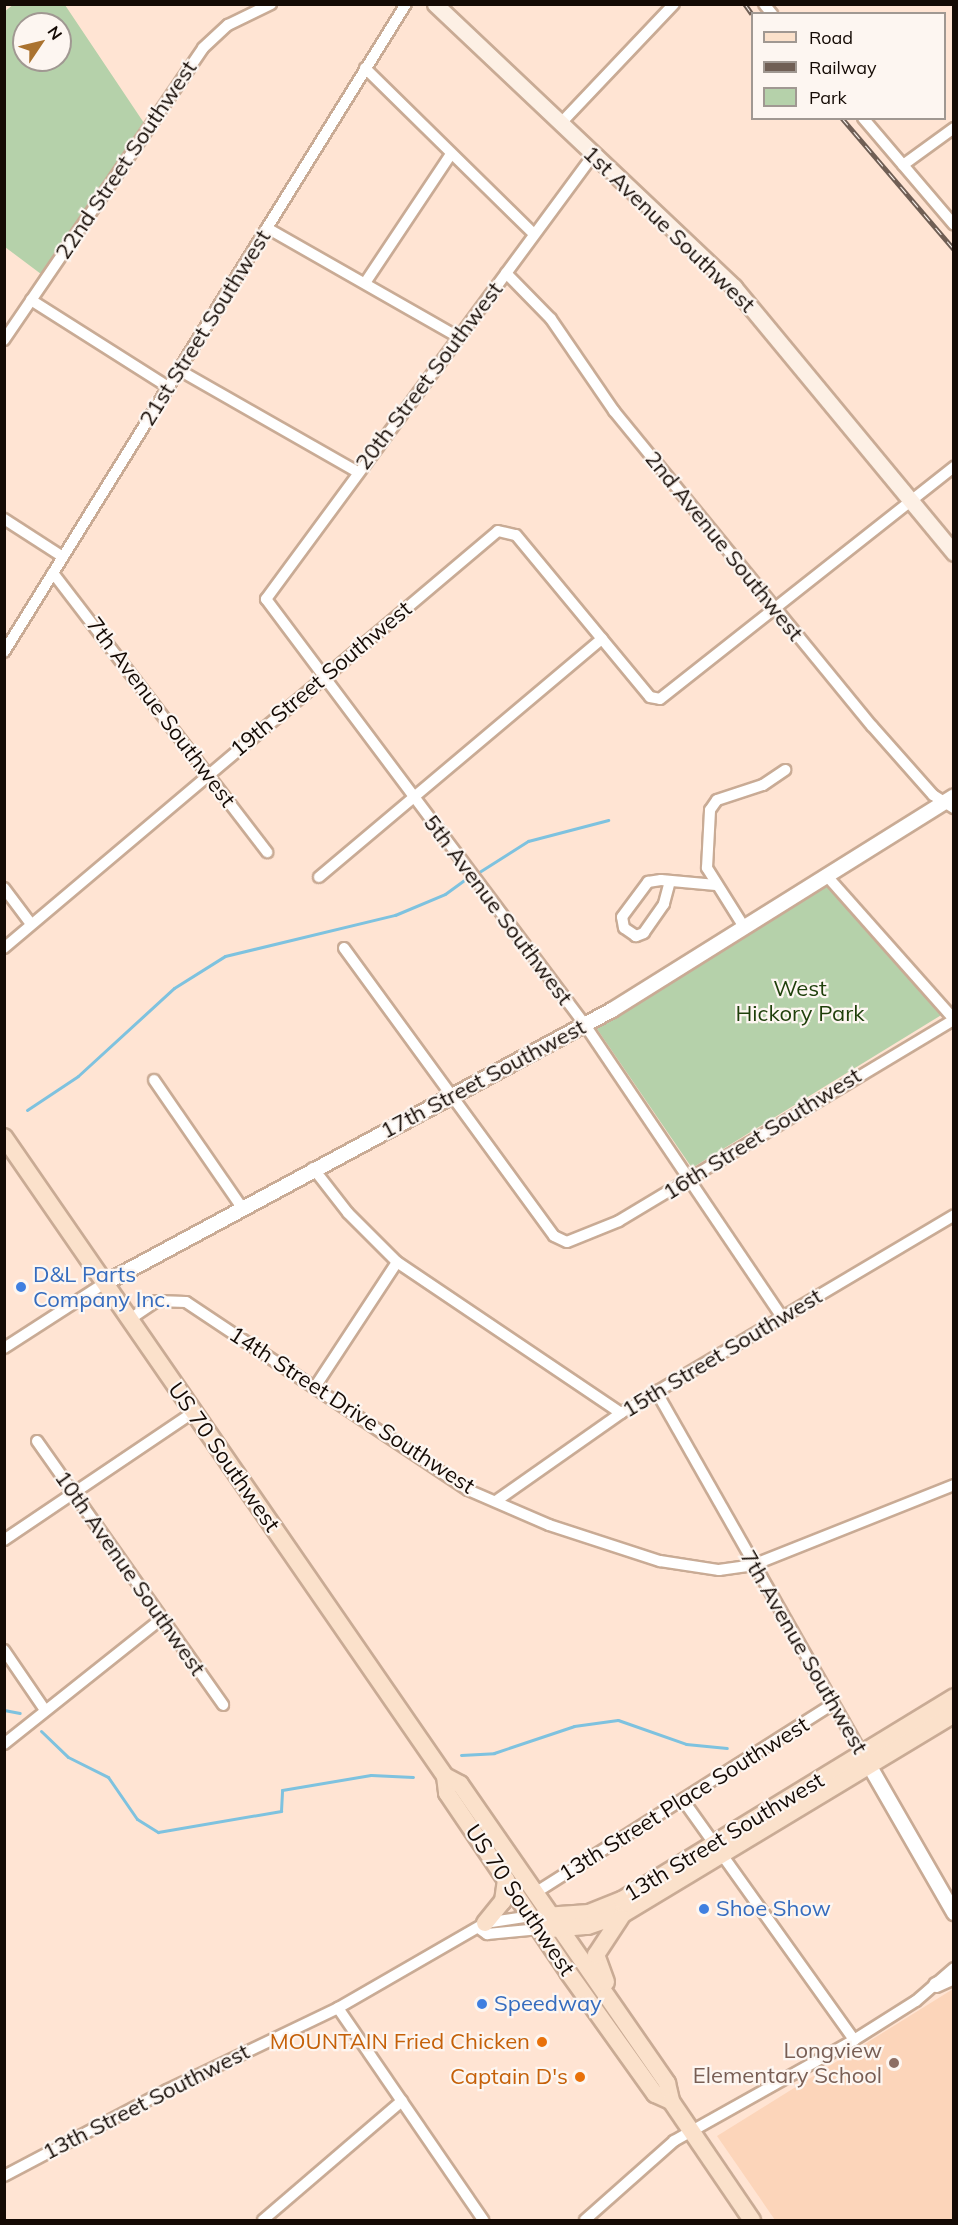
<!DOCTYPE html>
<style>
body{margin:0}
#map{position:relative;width:958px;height:2225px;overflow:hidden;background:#ffe4d3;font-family:Mulish,sans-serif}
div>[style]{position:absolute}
.built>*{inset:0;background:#fcd5ba}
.green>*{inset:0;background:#b5d1aa}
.stream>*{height:3px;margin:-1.5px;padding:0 1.5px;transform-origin:1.5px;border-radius:1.5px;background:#7ec2df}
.roads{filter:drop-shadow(2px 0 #c9ab95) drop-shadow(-2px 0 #c9ab95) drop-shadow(0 2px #c9ab95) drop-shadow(0 -2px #c9ab95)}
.minor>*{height:10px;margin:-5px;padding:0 5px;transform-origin:5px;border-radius:5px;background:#fff}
.tertiary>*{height:14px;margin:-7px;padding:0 7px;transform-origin:7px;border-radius:7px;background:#fff}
.secondary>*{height:15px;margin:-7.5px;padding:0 7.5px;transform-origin:7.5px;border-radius:7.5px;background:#fdf0e5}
.primary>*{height:16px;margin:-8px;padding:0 8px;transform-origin:8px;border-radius:8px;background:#fbe1cb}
.rail>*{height:5px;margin-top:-2.5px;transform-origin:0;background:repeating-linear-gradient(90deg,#fdf6f1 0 9px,#705f55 0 18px);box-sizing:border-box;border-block:2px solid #705f55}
.dots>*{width:16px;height:16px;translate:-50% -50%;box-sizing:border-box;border:3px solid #fdf6f1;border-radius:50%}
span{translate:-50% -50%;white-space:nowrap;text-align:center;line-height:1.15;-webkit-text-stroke:4.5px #fdf6f1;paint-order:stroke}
.street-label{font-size:22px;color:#140a04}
.park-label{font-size:22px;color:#1e3f0a}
.shop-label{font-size:22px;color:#366cbe}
.left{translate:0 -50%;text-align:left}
.food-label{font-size:22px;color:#c56008}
.right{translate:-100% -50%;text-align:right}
.education-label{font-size:22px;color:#785e54}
.frame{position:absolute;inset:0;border:6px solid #140a04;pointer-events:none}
.legend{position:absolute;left:751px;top:12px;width:195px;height:108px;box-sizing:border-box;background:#fdf6f1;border:2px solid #a09892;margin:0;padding:8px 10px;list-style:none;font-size:18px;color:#140a04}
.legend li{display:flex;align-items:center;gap:12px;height:30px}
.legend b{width:30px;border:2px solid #a09892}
.north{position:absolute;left:12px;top:12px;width:60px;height:60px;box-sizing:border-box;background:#fdf6f1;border:2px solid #a09892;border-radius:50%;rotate:55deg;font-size:16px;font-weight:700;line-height:24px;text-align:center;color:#140a04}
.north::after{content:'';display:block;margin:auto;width:21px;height:27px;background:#aa722f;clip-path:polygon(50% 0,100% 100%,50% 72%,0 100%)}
</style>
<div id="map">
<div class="built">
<i style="clip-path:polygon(953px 1989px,953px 2220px,775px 2220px,717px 2136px)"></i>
</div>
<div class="green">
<i style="clip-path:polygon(evenodd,14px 4px,65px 5px,144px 123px,41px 274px,5px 247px,4px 12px,14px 4px,24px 24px,60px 24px,60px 60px,24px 60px,24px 24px)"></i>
<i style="clip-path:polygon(825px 884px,943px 1014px,692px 1168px,597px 1029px)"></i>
</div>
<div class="stream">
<i style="left:476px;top:874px;width:62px;rotate:-32.4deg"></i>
<i style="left:528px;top:841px;width:83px;rotate:-14.7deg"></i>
<i style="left:27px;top:1110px;width:61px;rotate:-33.7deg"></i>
<i style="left:78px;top:1076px;width:130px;rotate:-42.5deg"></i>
<i style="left:174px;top:988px;width:60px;rotate:-32.1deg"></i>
<i style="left:225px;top:956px;width:175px;rotate:-13.6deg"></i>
<i style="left:395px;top:915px;width:54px;rotate:-22.8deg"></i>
<i style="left:445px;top:894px;width:31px;rotate:-36deg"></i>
<i style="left:4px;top:1710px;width:16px;rotate:11deg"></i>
<i style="left:41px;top:1731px;width:37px;rotate:44deg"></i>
<i style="left:68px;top:1757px;width:45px;rotate:26.6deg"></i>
<i style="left:108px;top:1777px;width:51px;rotate:55.4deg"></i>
<i style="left:137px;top:1819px;width:25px;rotate:32deg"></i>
<i style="left:158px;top:1832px;width:125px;rotate:-9.7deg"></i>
<i style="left:281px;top:1811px;width:21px;rotate:-87deg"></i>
<i style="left:282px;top:1790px;width:90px;rotate:-9.6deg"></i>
<i style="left:371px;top:1775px;width:42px;rotate:2.7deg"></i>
<i style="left:461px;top:1755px;width:33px;rotate:-3deg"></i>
<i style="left:494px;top:1753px;width:84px;rotate:-18.6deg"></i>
<i style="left:574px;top:1726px;width:44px;rotate:-7.8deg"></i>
<i style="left:618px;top:1720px;width:72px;rotate:19.4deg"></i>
<i style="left:686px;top:1744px;width:41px;rotate:5.6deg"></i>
</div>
<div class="roads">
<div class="minor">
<i style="left:764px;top:4px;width:13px;rotate:51deg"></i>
<i style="left:365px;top:68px;width:235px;rotate:44.5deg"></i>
<i style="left:863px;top:118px;width:140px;rotate:49.6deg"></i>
<i style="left:561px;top:123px;width:164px;rotate:-46.5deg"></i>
<i style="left:594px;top:154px;width:553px;rotate:126.39deg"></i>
<i style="left:266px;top:599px;width:532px;rotate:53.17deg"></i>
<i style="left:585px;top:1025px;width:351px;rotate:56deg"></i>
<i style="left:903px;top:165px;width:63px;rotate:-36deg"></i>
<i style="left:267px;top:228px;width:220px;rotate:29.7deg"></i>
<i style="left:506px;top:273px;width:64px;rotate:45.6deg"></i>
<i style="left:551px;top:319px;width:112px;rotate:55.6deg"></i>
<i style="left:614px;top:411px;width:407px;rotate:50.7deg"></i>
<i style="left:872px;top:726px;width:92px;rotate:48.5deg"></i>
<i style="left:933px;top:795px;width:25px;rotate:32deg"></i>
<i style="left:365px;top:283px;width:155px;rotate:-56.3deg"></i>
<i style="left:31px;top:300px;width:162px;rotate:32.4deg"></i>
<i style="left:4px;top:340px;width:353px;rotate:-55.7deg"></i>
<i style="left:203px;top:48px;width:34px;rotate:-43deg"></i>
<i style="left:228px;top:25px;width:48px;rotate:-26deg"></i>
<i style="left:179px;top:370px;width:206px;rotate:29.7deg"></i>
<i style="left:4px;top:519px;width:70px;rotate:32.8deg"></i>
<i style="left:53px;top:573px;width:352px;rotate:52.5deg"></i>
<i style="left:4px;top:652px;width:763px;rotate:-58.19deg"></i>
<i style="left:826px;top:875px;width:193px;rotate:48.4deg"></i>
<i style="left:319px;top:877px;width:370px;rotate:-40.1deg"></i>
<i style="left:670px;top:881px;width:24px;rotate:105deg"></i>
<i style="left:664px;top:904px;width:35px;rotate:125deg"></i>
<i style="left:644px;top:933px;width:9px;rotate:159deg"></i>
<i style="left:636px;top:936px;width:14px;rotate:-146deg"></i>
<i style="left:624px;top:928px;width:11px;rotate:-100deg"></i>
<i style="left:622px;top:917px;width:44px;rotate:-53.4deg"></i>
<i style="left:648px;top:882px;width:13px;rotate:-9deg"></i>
<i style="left:661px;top:880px;width:55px;rotate:5.2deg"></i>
<i style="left:4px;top:888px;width:45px;rotate:53.1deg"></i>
<i style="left:744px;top:927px;width:70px;rotate:-122.1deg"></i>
<i style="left:707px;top:868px;width:58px;rotate:-87deg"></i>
<i style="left:710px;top:810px;width:12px;rotate:-55deg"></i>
<i style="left:717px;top:800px;width:48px;rotate:-18.1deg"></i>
<i style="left:763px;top:785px;width:27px;rotate:-34deg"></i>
<i style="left:4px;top:948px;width:646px;rotate:-40.17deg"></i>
<i style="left:498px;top:531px;width:18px;rotate:13deg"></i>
<i style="left:516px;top:535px;width:210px;rotate:50.4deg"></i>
<i style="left:650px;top:697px;width:10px;rotate:11deg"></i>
<i style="left:660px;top:699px;width:375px;rotate:-38.3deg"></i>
<i style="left:344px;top:948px;width:356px;rotate:53.9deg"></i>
<i style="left:554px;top:1236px;width:14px;rotate:25deg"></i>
<i style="left:567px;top:1242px;width:56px;rotate:-22deg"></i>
<i style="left:619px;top:1221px;width:391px;rotate:-31deg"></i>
<i style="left:154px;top:1080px;width:153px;rotate:55.4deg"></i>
<i style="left:313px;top:1168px;width:57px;rotate:52.1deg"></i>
<i style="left:348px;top:1213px;width:69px;rotate:45deg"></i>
<i style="left:397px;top:1262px;width:270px;rotate:34deg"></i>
<i style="left:130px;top:1319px;width:32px;rotate:-34deg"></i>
<i style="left:157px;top:1301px;width:29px;rotate:2deg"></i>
<i style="left:186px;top:1302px;width:339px;rotate:33.7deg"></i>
<i style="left:468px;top:1490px;width:88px;rotate:23.4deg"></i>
<i style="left:549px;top:1525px;width:117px;rotate:18deg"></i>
<i style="left:660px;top:1561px;width:60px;rotate:8.7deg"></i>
<i style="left:719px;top:1570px;width:34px;rotate:-8deg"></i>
<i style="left:753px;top:1565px;width:216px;rotate:-21.7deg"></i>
<i style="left:4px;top:1348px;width:120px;rotate:-32.8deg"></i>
<i style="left:315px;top:1387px;width:149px;rotate:-56.7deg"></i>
<i style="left:656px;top:1391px;width:417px;rotate:60.4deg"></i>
<i style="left:37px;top:1441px;width:323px;rotate:54.8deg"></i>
<i style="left:496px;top:1501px;width:153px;rotate:-35.1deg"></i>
<i style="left:621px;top:1413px;width:387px;rotate:-30.7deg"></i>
<i style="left:4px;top:1540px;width:229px;rotate:-34deg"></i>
<i style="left:4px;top:1650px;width:73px;rotate:55.7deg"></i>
<i style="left:4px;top:1744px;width:201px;rotate:-38.5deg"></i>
<i style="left:683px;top:1800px;width:295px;rotate:54.5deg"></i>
<i style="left:535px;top:1893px;width:353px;rotate:-32.4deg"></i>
<i style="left:480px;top:1929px;width:9px;rotate:36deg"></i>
<i style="left:487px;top:1934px;width:53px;rotate:-5.4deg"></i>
<i style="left:338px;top:2008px;width:257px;rotate:55.6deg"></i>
<i style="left:4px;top:2176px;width:184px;rotate:-27.8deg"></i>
<i style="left:167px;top:2090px;width:190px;rotate:-25.6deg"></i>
<i style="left:338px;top:2008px;width:170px;rotate:-30deg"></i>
<i style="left:485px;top:1923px;width:48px;rotate:-8.5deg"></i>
<i style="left:263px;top:2220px;width:183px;rotate:-40.6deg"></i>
<i style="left:585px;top:2220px;width:119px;rotate:-41.6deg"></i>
<i style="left:674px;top:2141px;width:206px;rotate:-29.3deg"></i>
<i style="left:854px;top:2040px;width:73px;rotate:-32.2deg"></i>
<i style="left:916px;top:2001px;width:50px;rotate:-41deg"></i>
</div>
<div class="tertiary">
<i style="left:105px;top:1283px;width:576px;rotate:-28.3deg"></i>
<i style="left:612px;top:1010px;width:403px;rotate:-32deg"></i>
<i style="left:865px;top:1758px;width:179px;rotate:60.1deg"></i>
<i style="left:936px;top:1985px;width:20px;rotate:-24deg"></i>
</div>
<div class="secondary">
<i style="left:435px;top:4px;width:412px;rotate:43.4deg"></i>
<i style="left:734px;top:287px;width:345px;rotate:50.4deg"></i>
</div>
<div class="primary">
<i style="left:4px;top:1137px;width:776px;rotate:55.39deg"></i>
<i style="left:445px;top:1776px;width:17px;rotate:83deg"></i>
<i style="left:447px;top:1793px;width:216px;rotate:55.9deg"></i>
<i style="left:568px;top:1972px;width:150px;rotate:54.5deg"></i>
<i style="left:655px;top:2094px;width:17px;rotate:24deg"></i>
<i style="left:445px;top:1776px;width:17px;rotate:28deg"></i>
<i style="left:460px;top:1784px;width:364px;rotate:55.3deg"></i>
<i style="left:667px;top:2083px;width:18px;rotate:77deg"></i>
<i style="left:671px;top:2101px;width:144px;rotate:55.8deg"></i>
<i style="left:544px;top:1916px;width:45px;rotate:-3.8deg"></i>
<i style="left:589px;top:1913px;width:35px;rotate:-22deg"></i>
<i style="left:622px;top:1900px;width:389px;rotate:-31.4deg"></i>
<i style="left:485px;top:1923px;width:28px;rotate:-51deg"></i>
<i style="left:503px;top:1901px;width:22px;rotate:-82deg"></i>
<i style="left:551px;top:1929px;width:37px;rotate:-5deg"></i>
<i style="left:588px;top:1926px;width:37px;rotate:-19deg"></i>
<i style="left:623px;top:1914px;width:387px;rotate:-31.1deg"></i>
<i style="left:606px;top:1982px;width:29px;rotate:-110deg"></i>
<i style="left:596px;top:1955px;width:45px;rotate:-56.7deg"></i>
</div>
</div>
<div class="rail">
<i style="left:745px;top:4px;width:12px;rotate:55deg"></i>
<i style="left:842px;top:118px;width:172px;rotate:49.5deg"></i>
</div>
<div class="dots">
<i style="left:21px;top:1287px;background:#3f7fe0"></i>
<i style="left:704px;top:1909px;background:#3f7fe0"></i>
<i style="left:482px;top:2004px;background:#3f7fe0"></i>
<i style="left:542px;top:2042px;background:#e8710a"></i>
<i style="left:894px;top:2063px;background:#8d6e63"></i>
<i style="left:580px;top:2077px;background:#e8710a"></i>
</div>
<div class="street-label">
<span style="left:126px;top:160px;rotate:-56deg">22nd Street Southwest</span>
<span style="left:669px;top:229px;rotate:44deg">1st Avenue Southwest</span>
<span style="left:205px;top:328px;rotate:-58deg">21st Street Southwest</span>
<span style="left:429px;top:376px;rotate:-53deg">20th Street Southwest</span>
<span style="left:724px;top:546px;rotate:51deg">2nd Avenue Southwest</span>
<span style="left:321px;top:679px;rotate:-40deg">19th Street Southwest</span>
<span style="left:161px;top:712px;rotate:53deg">7th Avenue Southwest</span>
<span style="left:498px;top:910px;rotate:53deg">5th Avenue Southwest</span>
<span style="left:483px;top:1079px;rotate:-28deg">17th Street Southwest</span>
<span style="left:762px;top:1134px;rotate:-32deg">16th Street Southwest</span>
<span style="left:722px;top:1353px;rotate:-31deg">15th Street Southwest</span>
<span style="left:352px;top:1410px;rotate:33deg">14th Street Drive Southwest</span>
<span style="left:224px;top:1457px;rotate:55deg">US 70 Southwest</span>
<span style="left:130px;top:1573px;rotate:55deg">10th Avenue Southwest</span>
<span style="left:804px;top:1652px;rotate:60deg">7th Avenue Southwest</span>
<span style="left:684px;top:1799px;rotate:-32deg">13th Street Place Southwest</span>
<span style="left:724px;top:1837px;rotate:-31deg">13th Street Southwest</span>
<span style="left:520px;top:1900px;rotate:56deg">US 70 Southwest</span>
<span style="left:146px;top:2102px;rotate:-27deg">13th Street Southwest</span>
</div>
<div class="park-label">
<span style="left:800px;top:1001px">West<br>Hickory Park</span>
</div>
<div class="shop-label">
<span class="left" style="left:33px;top:1287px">D&amp;L Parts<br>Company Inc.</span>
<span class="left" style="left:716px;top:1909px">Shoe Show</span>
<span class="left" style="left:494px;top:2004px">Speedway</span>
</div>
<div class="food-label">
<span class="right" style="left:530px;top:2042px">MOUNTAIN Fried Chicken</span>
<span class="right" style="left:568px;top:2077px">Captain D's</span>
</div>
<div class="education-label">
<span class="right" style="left:882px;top:2063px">Longview<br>Elementary School</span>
</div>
<div class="frame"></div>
<ul class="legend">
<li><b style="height:8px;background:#fbe1cb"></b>Road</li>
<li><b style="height:8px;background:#705f55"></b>Railway</li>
<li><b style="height:16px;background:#b5d1aa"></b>Park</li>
</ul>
<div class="north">N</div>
</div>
